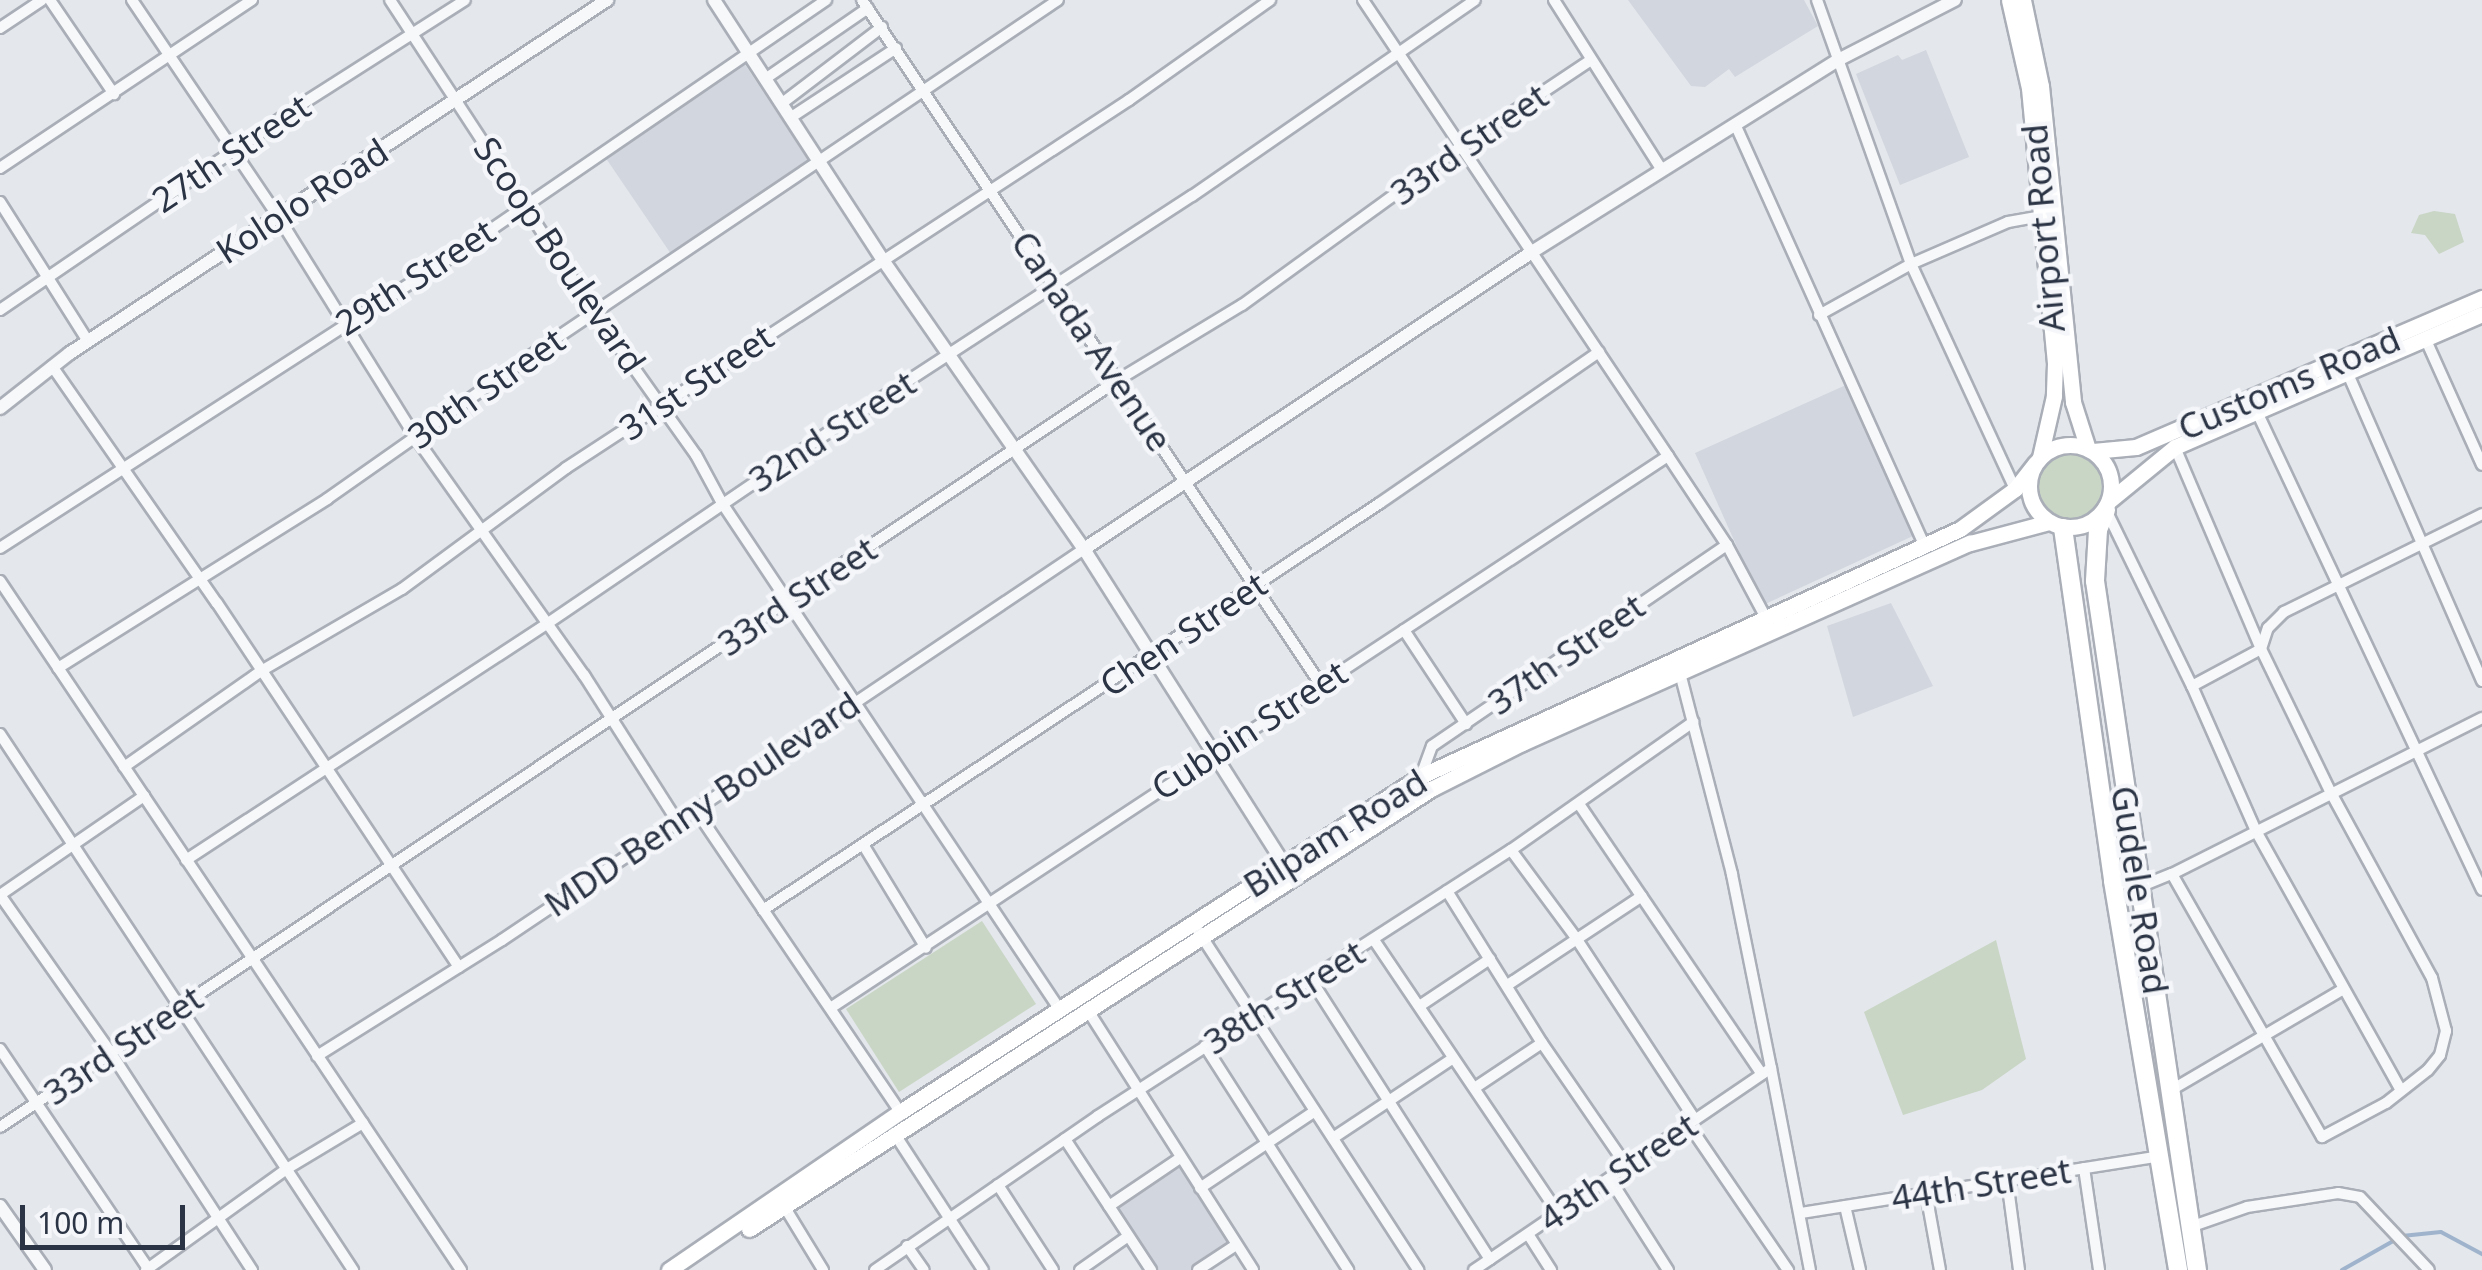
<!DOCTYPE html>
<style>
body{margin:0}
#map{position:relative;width:2482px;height:1270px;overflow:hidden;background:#e4e7ec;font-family:"Noto Sans",sans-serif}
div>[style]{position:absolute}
.built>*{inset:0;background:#d2d6de}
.green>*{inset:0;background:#c9d6c5}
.round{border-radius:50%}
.stream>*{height:4px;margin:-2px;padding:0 2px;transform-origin:2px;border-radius:2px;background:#9fb4cc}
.roads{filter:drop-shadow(2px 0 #a9aeb7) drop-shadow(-2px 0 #a9aeb7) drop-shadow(0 2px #a9aeb7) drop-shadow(0 -2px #a9aeb7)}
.minor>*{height:10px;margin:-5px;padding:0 5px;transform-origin:5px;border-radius:5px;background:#f7f8fa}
.tertiary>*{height:12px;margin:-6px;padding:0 6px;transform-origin:6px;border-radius:6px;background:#f7f8fa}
.primary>*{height:15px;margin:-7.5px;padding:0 7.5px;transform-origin:7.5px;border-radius:7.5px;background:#fff}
.primary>.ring{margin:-7.5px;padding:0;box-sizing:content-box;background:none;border:15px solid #fff;border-radius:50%}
.trunk>*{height:18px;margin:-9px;padding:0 9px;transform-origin:9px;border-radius:9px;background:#fff}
span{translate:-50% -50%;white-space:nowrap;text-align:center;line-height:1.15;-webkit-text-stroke:9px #f4f6f9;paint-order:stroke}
.street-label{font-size:35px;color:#2b3445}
.scale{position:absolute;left:20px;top:1205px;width:165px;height:45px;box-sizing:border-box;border:5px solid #2b3445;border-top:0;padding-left:12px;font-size:30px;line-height:35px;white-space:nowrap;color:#2b3445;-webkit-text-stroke:8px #f4f6f9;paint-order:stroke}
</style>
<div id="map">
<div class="built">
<i style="clip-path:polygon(1628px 0,1804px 0,1818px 26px,1735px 77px,1729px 69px,1705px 87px,1691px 86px)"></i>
<i style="clip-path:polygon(1926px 50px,1969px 157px,1900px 185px,1856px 74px,1898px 55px,1902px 60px)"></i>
<i style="clip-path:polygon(742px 60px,809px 161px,671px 254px,601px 151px)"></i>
<i style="clip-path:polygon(1846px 385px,1913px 536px,1763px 605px,1695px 453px)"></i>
<i style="clip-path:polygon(1891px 603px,1933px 686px,1853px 717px,1827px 626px)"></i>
<i style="clip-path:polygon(1180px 1161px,1231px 1242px,1194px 1270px,1155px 1270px,1115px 1208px)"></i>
</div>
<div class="green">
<i style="clip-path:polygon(2434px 211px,2455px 214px,2464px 242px,2439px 254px,2425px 235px,2411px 233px,2419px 215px)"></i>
<i class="round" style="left:2036px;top:453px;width:66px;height:66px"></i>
<i style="clip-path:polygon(982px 921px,1036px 1004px,899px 1092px,846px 1009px)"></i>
<i style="clip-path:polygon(1996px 940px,2026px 1059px,1982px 1090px,1903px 1115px,1864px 1012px)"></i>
</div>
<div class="stream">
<i style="left:2342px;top:1270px;width:69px;rotate:-29.5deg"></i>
<i style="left:2402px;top:1236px;width:39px;rotate:-6deg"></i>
<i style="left:2441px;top:1232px;width:47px;rotate:28.2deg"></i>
</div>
<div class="roads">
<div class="minor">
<i style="left:50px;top:0;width:114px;rotate:55.8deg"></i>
<i style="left:132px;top:0;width:263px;rotate:56deg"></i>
<i style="left:279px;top:218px;width:259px;rotate:58.1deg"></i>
<i style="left:416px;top:438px;width:291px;rotate:54.7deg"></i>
<i style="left:584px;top:675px;width:173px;rotate:57.5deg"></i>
<i style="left:390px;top:0;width:374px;rotate:56.8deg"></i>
<i style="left:595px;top:313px;width:174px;rotate:54.6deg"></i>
<i style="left:696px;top:455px;width:55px;rotate:61.6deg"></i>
<i style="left:722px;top:503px;width:609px;rotate:56.31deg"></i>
<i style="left:862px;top:0;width:821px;rotate:56.17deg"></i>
<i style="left:1363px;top:0;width:549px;rotate:56.22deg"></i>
<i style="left:1668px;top:456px;width:107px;rotate:56.5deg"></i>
<i style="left:1727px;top:545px;width:83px;rotate:61.9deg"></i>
<i style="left:1554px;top:0;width:201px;rotate:57.6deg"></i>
<i style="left:1817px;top:0;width:280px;rotate:70.4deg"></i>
<i style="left:1911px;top:264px;width:248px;rotate:65.2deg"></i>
<i style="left:0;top:28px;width:50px;rotate:-33.7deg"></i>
<i style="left:765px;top:79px;width:125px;rotate:-34.6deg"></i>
<i style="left:781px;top:104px;width:127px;rotate:-37.3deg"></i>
<i style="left:790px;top:118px;width:127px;rotate:-33.4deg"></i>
<i style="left:1735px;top:124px;width:463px;rotate:65.8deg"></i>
<i style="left:0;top:168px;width:303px;rotate:-33.7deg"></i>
<i style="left:0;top:202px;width:165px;rotate:57.7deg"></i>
<i style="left:0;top:310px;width:366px;rotate:-34.3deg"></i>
<i style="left:302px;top:104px;width:193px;rotate:-32.5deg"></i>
<i style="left:1819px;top:315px;width:105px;rotate:-29deg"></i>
<i style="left:1911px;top:264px;width:106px;rotate:-23.4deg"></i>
<i style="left:2008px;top:222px;width:35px;rotate:-10deg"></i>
<i style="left:2425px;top:338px;width:139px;rotate:65.8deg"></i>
<i style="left:52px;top:366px;width:289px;rotate:55.2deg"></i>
<i style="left:217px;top:603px;width:437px;rotate:56.4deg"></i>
<i style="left:2348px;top:374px;width:335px;rotate:66.4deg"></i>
<i style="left:2257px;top:412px;width:528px;rotate:64.79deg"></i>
<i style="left:2107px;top:512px;width:194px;rotate:64deg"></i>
<i style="left:2192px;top:686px;width:158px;rotate:66.2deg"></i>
<i style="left:2256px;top:831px;width:297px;rotate:60.8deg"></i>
<i style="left:0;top:548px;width:530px;rotate:-32.82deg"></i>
<i style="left:445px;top:261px;width:462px;rotate:-34.4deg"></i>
<i style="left:0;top:581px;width:829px;rotate:56.21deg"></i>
<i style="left:1404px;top:630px;width:113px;rotate:56.6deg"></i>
<i style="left:58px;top:668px;width:318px;rotate:-32.1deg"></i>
<i style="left:327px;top:499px;width:275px;rotate:-35.1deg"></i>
<i style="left:552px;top:341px;width:610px;rotate:-33.98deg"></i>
<i style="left:2192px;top:686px;width:78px;rotate:-28.2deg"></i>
<i style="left:2261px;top:649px;width:22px;rotate:-72deg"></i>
<i style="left:2268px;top:628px;width:23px;rotate:-45deg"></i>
<i style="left:2284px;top:612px;width:221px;rotate:-26.3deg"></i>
<i style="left:0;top:734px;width:642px;rotate:56.63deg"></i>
<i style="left:124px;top:767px;width:167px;rotate:-35deg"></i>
<i style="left:261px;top:671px;width:163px;rotate:-30.2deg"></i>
<i style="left:402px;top:589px;width:204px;rotate:-36.4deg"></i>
<i style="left:566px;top:468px;width:673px;rotate:-33.17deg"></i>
<i style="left:1129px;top:100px;width:173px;rotate:-35.3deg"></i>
<i style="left:1421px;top:776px;width:32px;rotate:-70deg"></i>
<i style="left:1432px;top:746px;width:357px;rotate:-34.3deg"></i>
<i style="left:1579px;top:804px;width:326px;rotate:55.9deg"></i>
<i style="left:695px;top:809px;width:366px;rotate:55.9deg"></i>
<i style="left:864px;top:846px;width:119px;rotate:58.7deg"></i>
<i style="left:1511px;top:850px;width:109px;rotate:53.5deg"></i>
<i style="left:1576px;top:938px;width:217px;rotate:56.8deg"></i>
<i style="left:186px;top:860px;width:433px;rotate:-33.2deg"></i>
<i style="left:548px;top:623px;width:338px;rotate:-34.2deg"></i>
<i style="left:828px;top:433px;width:434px;rotate:-33.1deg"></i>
<i style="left:1192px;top:196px;width:344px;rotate:-34.7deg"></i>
<i style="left:2172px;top:874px;width:303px;rotate:60.3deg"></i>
<i style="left:2322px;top:1137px;width:72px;rotate:-28deg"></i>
<i style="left:2386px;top:1103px;width:53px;rotate:-38.2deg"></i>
<i style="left:2428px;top:1070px;width:19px;rotate:-51deg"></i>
<i style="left:2440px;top:1055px;width:25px;rotate:-76deg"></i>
<i style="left:2446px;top:1031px;width:55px;rotate:-104.8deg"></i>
<i style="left:2432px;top:978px;width:213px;rotate:-118.6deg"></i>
<i style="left:2330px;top:791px;width:158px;rotate:-115.9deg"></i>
<i style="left:2261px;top:649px;width:220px;rotate:-113.1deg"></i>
<i style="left:2113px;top:881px;width:27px;rotate:13deg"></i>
<i style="left:2139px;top:887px;width:35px;rotate:-22deg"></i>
<i style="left:2172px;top:874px;width:347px;rotate:-26.7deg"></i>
<i style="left:1447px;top:891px;width:179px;rotate:58deg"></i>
<i style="left:1542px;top:1043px;width:152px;rotate:55.5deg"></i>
<i style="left:0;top:895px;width:193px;rotate:54.9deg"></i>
<i style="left:111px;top:1053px;width:259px;rotate:57deg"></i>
<i style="left:0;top:895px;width:175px;rotate:-34.5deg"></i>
<i style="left:763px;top:910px;width:739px;rotate:-33.41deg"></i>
<i style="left:1380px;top:503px;width:266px;rotate:-34.6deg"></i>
<i style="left:1193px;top:923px;width:414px;rotate:57deg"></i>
<i style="left:1374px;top:940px;width:329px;rotate:56deg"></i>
<i style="left:1310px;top:978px;width:334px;rotate:57.4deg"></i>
<i style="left:1509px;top:984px;width:159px;rotate:-33.5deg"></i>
<i style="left:1421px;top:1005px;width:83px;rotate:-33.7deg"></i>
<i style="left:832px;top:1007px;width:1001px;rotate:-33.39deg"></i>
<i style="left:1087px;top:1009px;width:309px;rotate:57.5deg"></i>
<i style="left:1205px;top:1046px;width:266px;rotate:57.4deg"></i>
<i style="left:0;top:1049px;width:267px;rotate:56deg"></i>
<i style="left:317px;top:1056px;width:218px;rotate:-32.1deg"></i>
<i style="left:502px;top:940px;width:701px;rotate:-33.89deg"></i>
<i style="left:1771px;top:1068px;width:206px;rotate:79.1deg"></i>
<i style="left:1476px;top:1087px;width:79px;rotate:-33.7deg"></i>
<i style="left:2173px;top:1089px;width:196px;rotate:-30.4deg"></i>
<i style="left:1689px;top:1125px;width:176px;rotate:55.7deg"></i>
<i style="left:0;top:1127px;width:1345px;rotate:-33.75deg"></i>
<i style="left:1118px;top:380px;width:145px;rotate:-31.2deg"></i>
<i style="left:1242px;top:305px;width:271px;rotate:-35.9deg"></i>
<i style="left:1462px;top:146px;width:155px;rotate:-33.7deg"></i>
<i style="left:894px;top:1133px;width:163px;rotate:57deg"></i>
<i style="left:1333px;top:1138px;width:143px;rotate:-33.6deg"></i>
<i style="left:1065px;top:1139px;width:157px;rotate:56.7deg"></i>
<i style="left:2084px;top:1168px;width:103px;rotate:81.6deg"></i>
<i style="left:1610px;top:1179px;width:108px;rotate:57.5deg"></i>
<i style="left:2007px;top:1180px;width:91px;rotate:82.4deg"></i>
<i style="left:998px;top:1185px;width:101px;rotate:57.1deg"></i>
<i style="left:1200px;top:1188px;width:138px;rotate:-33.8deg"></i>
<i style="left:1926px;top:1193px;width:78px;rotate:79.7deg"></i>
<i style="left:784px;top:1206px;width:75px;rotate:58.6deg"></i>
<i style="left:1109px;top:1206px;width:86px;rotate:-34.1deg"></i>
<i style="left:1845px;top:1206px;width:66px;rotate:76.8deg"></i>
<i style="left:1801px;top:1213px;width:363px;rotate:-9deg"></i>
<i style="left:2190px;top:1227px;width:60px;rotate:-19.3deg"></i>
<i style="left:2247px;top:1207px;width:92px;rotate:-8.7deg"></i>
<i style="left:2338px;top:1193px;width:22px;rotate:10deg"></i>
<i style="left:2360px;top:1197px;width:100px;rotate:46.6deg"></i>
<i style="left:1528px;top:1234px;width:43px;rotate:57.4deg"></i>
<i style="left:907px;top:1246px;width:29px;rotate:55deg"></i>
<i style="left:146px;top:1270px;width:171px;rotate:-35.7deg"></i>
<i style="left:285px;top:1170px;width:91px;rotate:-31.1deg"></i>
<i style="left:875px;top:1270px;width:271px;rotate:-34.6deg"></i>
<i style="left:1098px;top:1116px;width:491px;rotate:-32.8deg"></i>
<i style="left:1511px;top:850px;width:223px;rotate:-35.1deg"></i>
<i style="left:1080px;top:1270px;width:57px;rotate:-35.1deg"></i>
<i style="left:1198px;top:1270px;width:45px;rotate:-33.3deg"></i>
<i style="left:1474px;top:1270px;width:359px;rotate:-34.2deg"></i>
<i style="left:1771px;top:1068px;width:198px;rotate:-101.4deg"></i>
<i style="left:1732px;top:874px;width:212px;rotate:-104.5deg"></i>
</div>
<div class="tertiary">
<i style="left:714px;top:0;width:310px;rotate:57deg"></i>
<i style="left:883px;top:260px;width:352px;rotate:55.2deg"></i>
<i style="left:1084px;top:549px;width:375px;rotate:57.6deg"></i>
<i style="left:0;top:408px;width:89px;rotate:-38.2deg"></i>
<i style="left:70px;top:353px;width:643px;rotate:-33.32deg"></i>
<i style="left:1084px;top:549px;width:538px;rotate:-33.54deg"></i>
<i style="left:1532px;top:252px;width:363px;rotate:-32.1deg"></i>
<i style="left:1840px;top:59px;width:129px;rotate:-27.2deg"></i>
<i style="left:0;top:1206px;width:78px;rotate:54.9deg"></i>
</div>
<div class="primary">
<i style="left:2009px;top:0;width:90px;rotate:77.2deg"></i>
<i style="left:2029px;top:88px;width:276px;rotate:84.6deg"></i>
<i style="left:2055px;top:363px;width:33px;rotate:92deg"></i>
<i style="left:2054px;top:396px;width:63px;rotate:102.9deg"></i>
<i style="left:2023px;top:0;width:88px;rotate:78.2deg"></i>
<i style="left:2041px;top:86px;width:318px;rotate:84.2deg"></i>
<i style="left:2073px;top:402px;width:49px;rotate:72.3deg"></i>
<i class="ring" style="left:2029px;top:445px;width:67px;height:67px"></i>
<i style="left:2093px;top:451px;width:43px;rotate:-5.3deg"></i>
<i style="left:2136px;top:447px;width:377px;rotate:-23.3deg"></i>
<i style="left:2109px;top:501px;width:85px;rotate:-39.3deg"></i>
<i style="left:2175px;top:447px;width:335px;rotate:-23.4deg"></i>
<i style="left:749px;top:1229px;width:812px;rotate:-32.83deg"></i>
<i style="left:1431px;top:789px;width:102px;rotate:-26.8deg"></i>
<i style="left:1522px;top:743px;width:491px;rotate:-24.1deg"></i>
<i style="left:1970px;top:543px;width:82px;rotate:-14.9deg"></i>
<i style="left:669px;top:1270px;width:280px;rotate:-34.4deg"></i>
<i style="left:900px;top:1112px;width:620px;rotate:-32.82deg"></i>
<i style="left:1421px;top:776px;width:593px;rotate:-24.62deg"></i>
<i style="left:1960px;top:529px;width:68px;rotate:-36deg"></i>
<i style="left:2015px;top:489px;width:33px;rotate:-52deg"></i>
</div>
<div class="trunk">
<i style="left:2106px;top:510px;width:22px;rotate:112deg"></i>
<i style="left:2098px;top:530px;width:51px;rotate:93.4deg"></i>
<i style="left:2095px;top:581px;width:697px;rotate:81.58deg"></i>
<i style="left:2063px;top:528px;width:357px;rotate:81.9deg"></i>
<i style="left:2113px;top:881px;width:394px;rotate:80.5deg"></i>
</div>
</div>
<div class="street-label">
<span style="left:1469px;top:144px;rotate:-35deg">33rd Street</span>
<span style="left:231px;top:153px;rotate:-34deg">27th Street</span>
<span style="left:302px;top:201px;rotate:-33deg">Kololo Road</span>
<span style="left:2043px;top:228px;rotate:-95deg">Airport Road</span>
<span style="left:560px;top:255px;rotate:56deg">Scoop Boulevard</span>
<span style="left:415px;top:277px;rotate:-33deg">29th Street</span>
<span style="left:1092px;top:341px;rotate:56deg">Canada Avenue</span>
<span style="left:696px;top:382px;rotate:-34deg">31st Street</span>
<span style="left:2289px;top:383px;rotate:-23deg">Customs Road</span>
<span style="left:486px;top:388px;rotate:-35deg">30th Street</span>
<span style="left:832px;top:431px;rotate:-33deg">32nd Street</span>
<span style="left:797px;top:596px;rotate:-34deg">33rd Street</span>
<span style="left:1183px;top:634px;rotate:-34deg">Chen Street</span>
<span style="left:1566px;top:654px;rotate:-35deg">37th Street</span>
<span style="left:1249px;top:730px;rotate:-33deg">Cubbin Street</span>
<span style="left:702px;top:804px;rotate:-34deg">MDD Benny Boulevard</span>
<span style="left:1335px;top:833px;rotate:-32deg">Bilpam Road</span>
<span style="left:2140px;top:890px;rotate:81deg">Gudele Road</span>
<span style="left:1284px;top:997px;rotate:-32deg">38th Street</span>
<span style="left:123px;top:1045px;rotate:-34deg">33rd Street</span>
<span style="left:1618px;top:1172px;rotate:-34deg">43th Street</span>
<span style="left:1981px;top:1184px;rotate:-9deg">44th Street</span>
</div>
<div class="scale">100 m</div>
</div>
